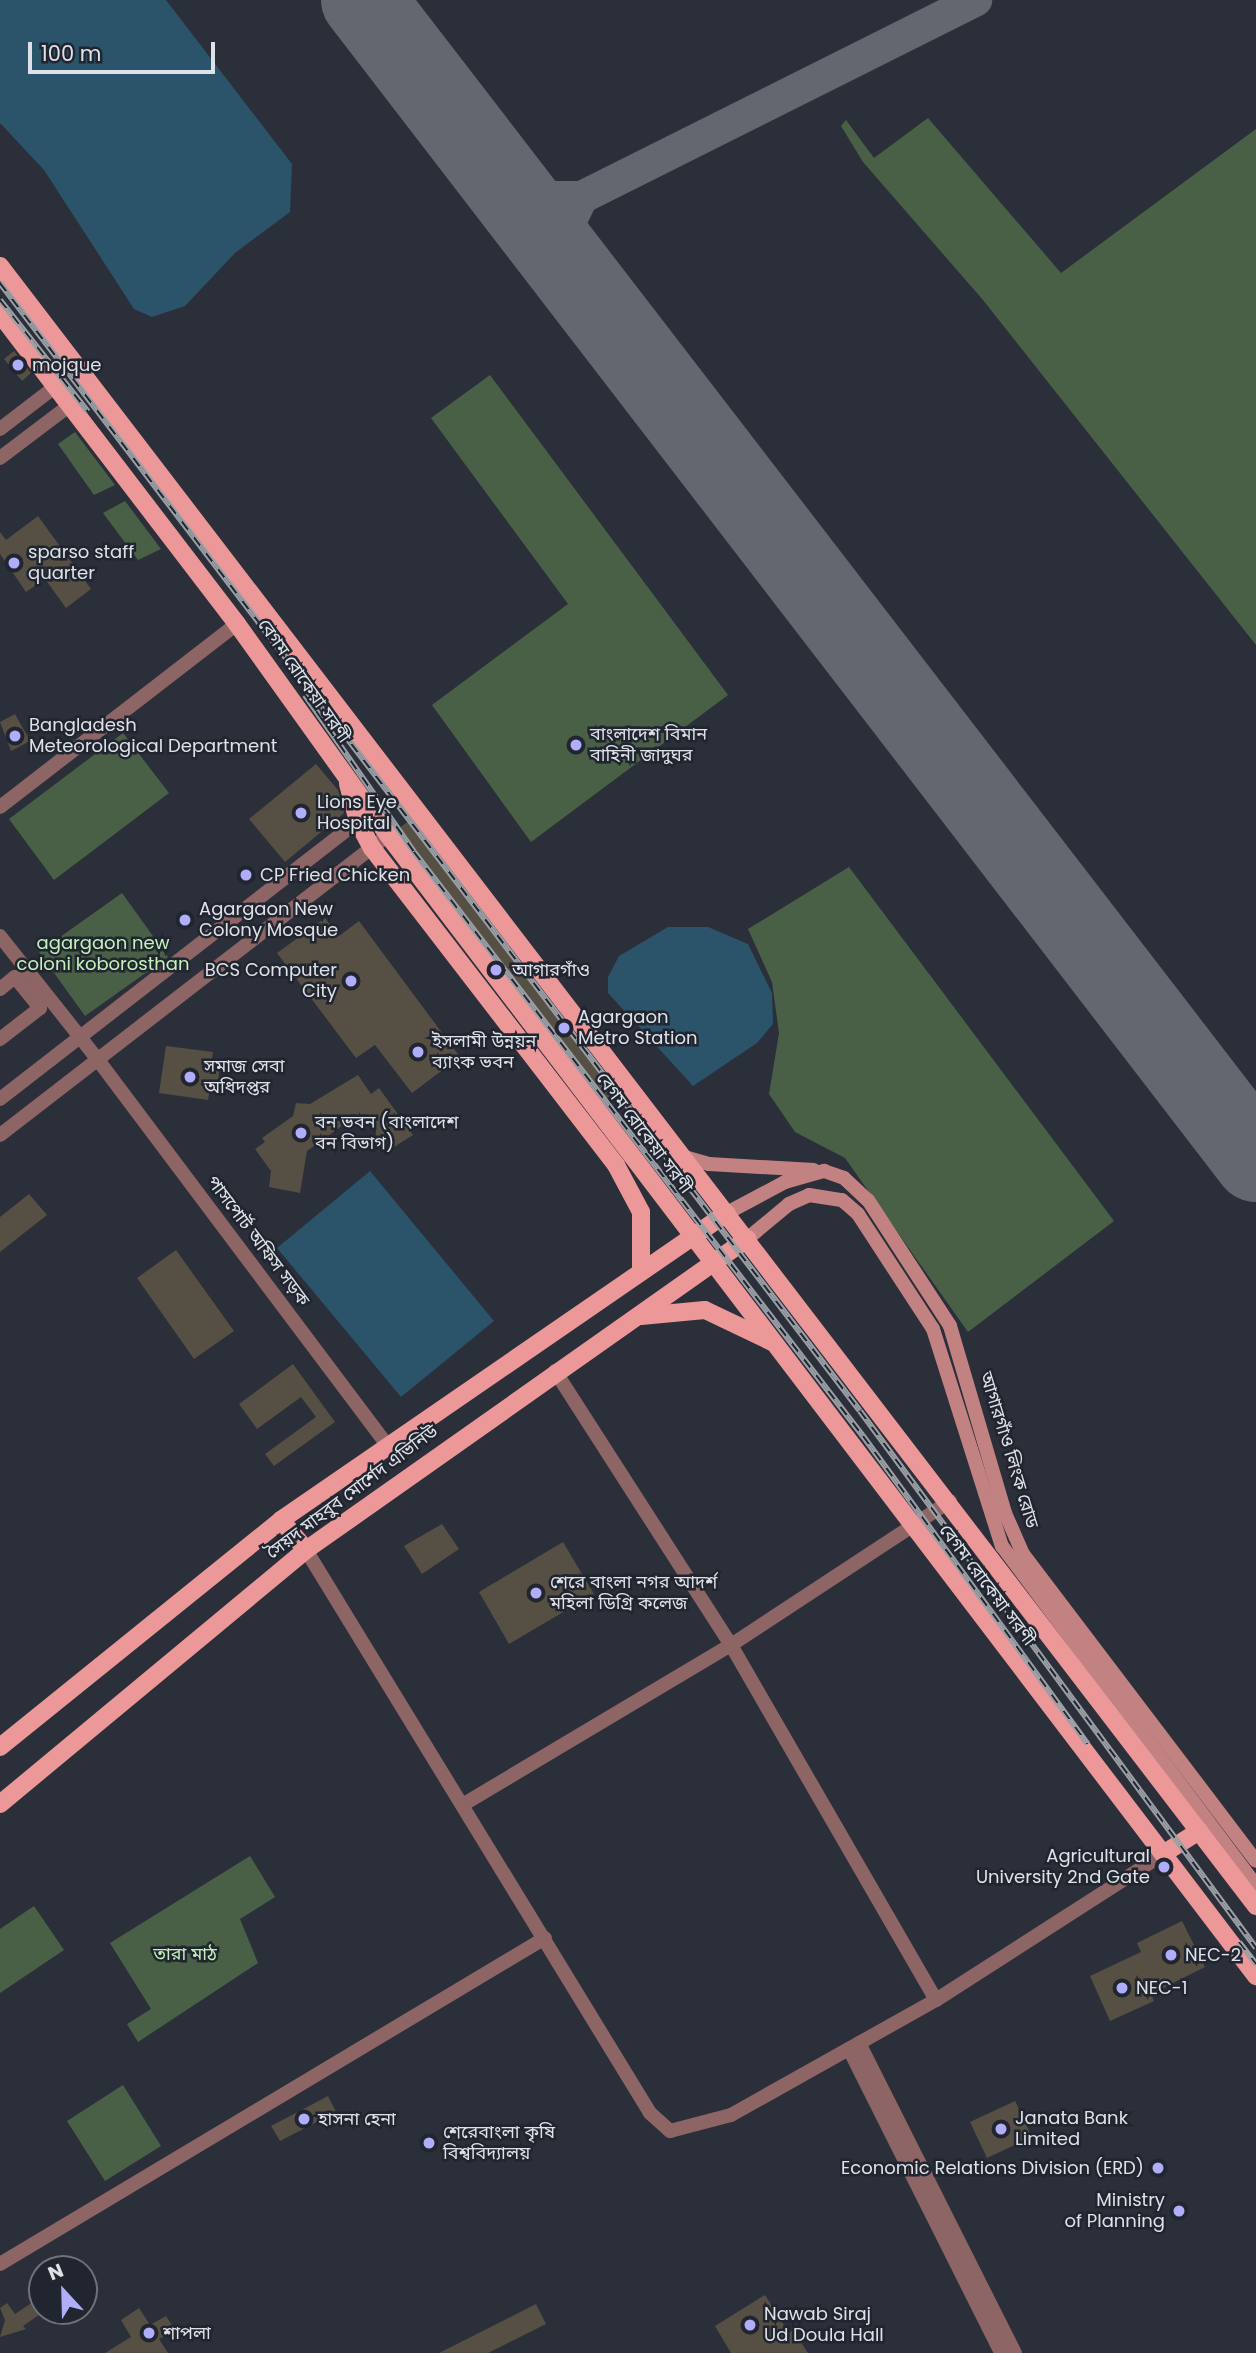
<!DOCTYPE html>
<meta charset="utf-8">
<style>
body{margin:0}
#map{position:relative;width:1256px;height:2353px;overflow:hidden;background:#2b2f39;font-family:Poppins,"Noto Sans Bengali",sans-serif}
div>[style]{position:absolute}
.green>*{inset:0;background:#4a6046}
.water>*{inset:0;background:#2b5369}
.taxiway>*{height:33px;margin:-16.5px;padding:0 16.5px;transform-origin:16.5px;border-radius:16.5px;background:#636770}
.runway>*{height:84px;margin:-42px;padding:0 42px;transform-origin:42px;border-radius:42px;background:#636770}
.building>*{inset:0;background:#564f44}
.minor>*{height:14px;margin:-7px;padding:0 7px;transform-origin:7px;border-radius:7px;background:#8e6565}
.tertiary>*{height:14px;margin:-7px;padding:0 7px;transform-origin:7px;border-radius:7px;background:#8e6565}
.secondary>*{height:14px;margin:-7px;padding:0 7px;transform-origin:7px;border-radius:7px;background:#c38282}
.primary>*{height:18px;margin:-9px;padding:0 9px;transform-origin:9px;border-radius:9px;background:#ec9899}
.rail>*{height:6px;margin-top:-3px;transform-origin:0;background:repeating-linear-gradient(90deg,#21252f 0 10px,#9b9fa6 0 20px);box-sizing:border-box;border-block:2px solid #9b9fa6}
.dots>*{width:19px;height:19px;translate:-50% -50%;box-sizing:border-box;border:4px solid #21252f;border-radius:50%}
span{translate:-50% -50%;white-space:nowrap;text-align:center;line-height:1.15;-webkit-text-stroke:5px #21252f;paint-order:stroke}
.poi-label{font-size:18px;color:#dee2e8}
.left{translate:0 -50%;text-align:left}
.right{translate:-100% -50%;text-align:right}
.street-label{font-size:18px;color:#dee2e8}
.park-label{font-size:18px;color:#c4f2bb}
.north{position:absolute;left:28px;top:2255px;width:70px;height:70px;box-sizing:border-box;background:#21252f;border:2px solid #6d7179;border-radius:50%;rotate:338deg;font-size:19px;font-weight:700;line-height:28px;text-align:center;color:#dee2e8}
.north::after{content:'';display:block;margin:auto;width:24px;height:32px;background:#b0aefa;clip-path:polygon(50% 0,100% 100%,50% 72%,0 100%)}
.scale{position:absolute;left:28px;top:42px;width:187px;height:32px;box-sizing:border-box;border:4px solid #dee2e8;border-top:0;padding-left:9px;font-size:21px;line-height:24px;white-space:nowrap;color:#dee2e8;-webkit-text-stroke:5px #21252f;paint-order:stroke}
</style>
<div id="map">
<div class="green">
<i style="clip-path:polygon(928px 118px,1061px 273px,1256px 129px,1256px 645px,983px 300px,863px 162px,841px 126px,846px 120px,874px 158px)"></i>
<i style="clip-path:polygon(490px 375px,728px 695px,531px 842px,432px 705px,568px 604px,431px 418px)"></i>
<i style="clip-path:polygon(75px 432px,115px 485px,94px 495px,58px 444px)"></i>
<i style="clip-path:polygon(125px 501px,161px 549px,138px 560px,103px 513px)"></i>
<i style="clip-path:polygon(123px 733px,169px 793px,54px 880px,9px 819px)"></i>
<i style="clip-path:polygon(849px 867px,1114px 1221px,968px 1332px,845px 1158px,795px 1132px,769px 1094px,779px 1033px,772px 982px,748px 929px)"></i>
<i style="clip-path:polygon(122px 893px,168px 957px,85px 1016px,39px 952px)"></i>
<i style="clip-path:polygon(250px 1856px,275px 1897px,240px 1919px,258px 1963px,138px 2042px,127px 2024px,151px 2009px,110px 1943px)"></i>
<i style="clip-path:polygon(34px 1906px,64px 1950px,0 1993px,0 1929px)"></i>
<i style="clip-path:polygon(123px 2085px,161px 2146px,105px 2181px,67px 2121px)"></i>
</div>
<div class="water">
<i style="clip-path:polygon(0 0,166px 0,292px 164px,290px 212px,235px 253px,185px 306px,152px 317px,134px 309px,44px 170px,0 123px)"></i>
<i style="clip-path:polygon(668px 927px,708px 927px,748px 944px,772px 993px,773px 1024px,757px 1043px,693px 1086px,608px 993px,608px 977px,619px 956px)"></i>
<i style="clip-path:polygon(370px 1171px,494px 1321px,401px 1397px,277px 1248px)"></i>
</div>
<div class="taxiway">
<i style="left:502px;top:181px;width:51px;rotate:18.4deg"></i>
<i style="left:550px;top:197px;width:31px"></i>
<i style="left:566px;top:264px;width:36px;rotate:-90deg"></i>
<i style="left:566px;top:228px;width:34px;rotate:-64deg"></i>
<i style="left:581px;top:197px;width:441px;rotate:-26.6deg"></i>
</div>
<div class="runway">
<i style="left:363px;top:0;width:1464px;rotate:52.41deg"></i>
</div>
<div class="building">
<i style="clip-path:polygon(14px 351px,31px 373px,22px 381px,4px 359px)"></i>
<i style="clip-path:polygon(38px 516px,91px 589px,66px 608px,45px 579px,26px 592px,0 554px,0 532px,6px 540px)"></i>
<i style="clip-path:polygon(15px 714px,30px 741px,11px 751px,0 722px)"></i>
<i style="clip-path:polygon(316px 764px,338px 790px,344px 813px,285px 862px,249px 819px)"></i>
<i style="clip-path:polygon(410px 820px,459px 885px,617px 1095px,606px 1102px,398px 829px)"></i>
<i style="clip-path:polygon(325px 918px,339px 936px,359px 921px,460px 1057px,412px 1093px,375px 1045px,356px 1058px,277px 953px)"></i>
<i style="clip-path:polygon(166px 1046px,213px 1052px,211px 1064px,220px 1066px,217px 1090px,210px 1089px,208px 1100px,159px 1093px)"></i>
<i style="clip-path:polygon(358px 1075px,371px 1094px,379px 1088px,413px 1135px,394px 1147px,390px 1141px,378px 1149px,373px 1114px,362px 1122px,357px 1115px,307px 1151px,300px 1193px,269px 1187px,271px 1171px,255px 1149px,265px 1142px,262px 1138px,293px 1116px,296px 1103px,310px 1104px)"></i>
<i style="clip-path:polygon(29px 1194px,47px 1215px,0 1252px,0 1217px)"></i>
<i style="clip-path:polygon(176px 1250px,234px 1331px,194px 1359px,137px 1278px)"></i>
<i style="clip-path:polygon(293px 1364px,335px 1422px,274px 1466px,265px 1454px,316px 1417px,301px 1397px,257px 1429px,239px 1404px)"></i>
<i style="clip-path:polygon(442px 1524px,459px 1549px,422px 1574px,404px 1546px)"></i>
<i style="clip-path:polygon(563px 1542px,594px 1594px,509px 1644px,479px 1592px)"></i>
<i style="clip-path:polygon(1182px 1921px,1205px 1967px,1151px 1994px,1154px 2001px,1110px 2021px,1090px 1976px,1141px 1952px,1137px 1943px)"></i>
<i style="clip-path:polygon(328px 2096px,336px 2112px,280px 2141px,271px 2126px)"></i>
<i style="clip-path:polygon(1015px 2101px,1032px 2137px,987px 2158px,970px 2122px)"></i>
<i style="clip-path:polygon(765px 2295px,789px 2333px,793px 2330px,808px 2353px,731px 2353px,715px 2326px)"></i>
<i style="clip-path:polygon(42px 2296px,42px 2313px,23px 2326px,26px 2329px,0 2337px,5px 2320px,0 2308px,7px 2303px,15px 2314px)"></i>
<i style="clip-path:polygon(536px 2304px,546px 2324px,488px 2353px,439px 2353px)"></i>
<i style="clip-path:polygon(139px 2308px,150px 2325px,166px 2316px,175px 2330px,159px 2339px,168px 2353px,105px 2353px,131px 2337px,121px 2320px)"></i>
</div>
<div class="minor">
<i style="left:0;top:807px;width:299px;rotate:-37.7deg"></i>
<i style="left:0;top:936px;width:129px;rotate:51.6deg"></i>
<i style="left:0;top:989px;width:19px;rotate:-39deg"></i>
<i style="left:15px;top:977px;width:40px;rotate:51deg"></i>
<i style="left:40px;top:1008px;width:51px;rotate:142.2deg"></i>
<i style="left:98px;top:1060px;width:481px;rotate:53.1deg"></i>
<i style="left:555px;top:1371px;width:326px;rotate:57.3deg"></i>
<i style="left:731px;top:1645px;width:410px;rotate:60deg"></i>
<i style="left:464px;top:1804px;width:311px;rotate:-30.8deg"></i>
<i style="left:731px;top:1645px;width:262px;rotate:-33.3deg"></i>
<i style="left:0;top:2264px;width:635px;rotate:-30.89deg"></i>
</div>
<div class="tertiary">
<i style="left:0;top:429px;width:71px;rotate:-37.5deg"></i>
<i style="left:0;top:458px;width:88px;rotate:-37.1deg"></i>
<i style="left:80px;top:1037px;width:29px;rotate:52deg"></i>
<i style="left:0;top:1099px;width:460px;rotate:-37.8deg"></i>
<i style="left:0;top:1135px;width:490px;rotate:-37.7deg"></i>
<i style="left:306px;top:1550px;width:660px;rotate:58.57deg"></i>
<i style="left:650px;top:2113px;width:27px;rotate:42deg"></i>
<i style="left:670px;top:2131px;width:63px;rotate:-14.7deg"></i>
<i style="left:731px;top:2115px;width:235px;rotate:-29.3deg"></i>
<i style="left:936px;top:2000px;width:270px;rotate:-32.7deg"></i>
<i style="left:859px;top:2043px;width:347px;rotate:63.3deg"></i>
<i style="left:849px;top:2049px;width:340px;rotate:63.4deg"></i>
</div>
<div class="secondary">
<i style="left:681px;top:1156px;width:29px;rotate:16deg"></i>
<i style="left:709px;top:1164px;width:105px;rotate:3.3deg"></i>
<i style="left:727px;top:1213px;width:66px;rotate:-28.1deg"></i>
<i style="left:785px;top:1182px;width:41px;rotate:-15.8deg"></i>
<i style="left:824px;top:1171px;width:21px;rotate:19deg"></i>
<i style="left:844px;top:1178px;width:33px;rotate:43deg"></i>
<i style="left:868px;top:1200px;width:150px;rotate:56.9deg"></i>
<i style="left:950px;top:1326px;width:195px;rotate:73.6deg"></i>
<i style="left:1005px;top:1513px;width:45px;rotate:66.3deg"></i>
<i style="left:1023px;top:1554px;width:385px;rotate:52.8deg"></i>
<i style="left:747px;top:1239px;width:55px;rotate:-39.8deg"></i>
<i style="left:789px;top:1204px;width:22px;rotate:-24deg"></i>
<i style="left:809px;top:1195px;width:33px;rotate:9deg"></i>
<i style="left:842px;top:1200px;width:21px;rotate:41deg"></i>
<i style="left:858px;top:1214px;width:137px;rotate:56.9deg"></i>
<i style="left:933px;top:1329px;width:228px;rotate:72.4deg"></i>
<i style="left:1002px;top:1546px;width:424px;rotate:53.2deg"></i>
</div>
<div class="primary">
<i style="left:0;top:266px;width:2066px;rotate:52.55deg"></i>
<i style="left:0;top:314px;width:390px;rotate:52.6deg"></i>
<i style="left:237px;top:624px;width:259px;rotate:54.4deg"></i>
<i style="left:388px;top:835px;width:1434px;rotate:52.74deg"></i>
<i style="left:348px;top:784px;width:39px;rotate:75deg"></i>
<i style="left:358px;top:822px;width:30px;rotate:62deg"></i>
<i style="left:372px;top:848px;width:400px;rotate:52.4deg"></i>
<i style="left:616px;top:1165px;width:53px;rotate:62deg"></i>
<i style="left:641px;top:1212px;width:59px;rotate:90deg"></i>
<i style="left:641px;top:1316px;width:64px;rotate:-5.4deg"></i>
<i style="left:705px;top:1310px;width:74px;rotate:25.5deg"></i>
<i style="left:281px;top:1520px;width:39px;rotate:50deg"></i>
<i style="left:0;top:1747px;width:361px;rotate:-38.9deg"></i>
<i style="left:281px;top:1520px;width:541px;rotate:-34.54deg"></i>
<i style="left:0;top:1804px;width:398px;rotate:-39.7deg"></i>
<i style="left:306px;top:1550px;width:540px;rotate:-35.19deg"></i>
<i style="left:1163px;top:1854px;width:43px;rotate:-32.6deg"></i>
</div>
<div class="rail">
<i style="left:0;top:283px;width:1418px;rotate:52.68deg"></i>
<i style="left:860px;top:1411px;width:667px;rotate:53.59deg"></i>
<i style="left:0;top:300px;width:142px;rotate:51.8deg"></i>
<i style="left:305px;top:695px;width:191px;rotate:55.2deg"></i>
<i style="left:414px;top:852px;width:737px;rotate:52.45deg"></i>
<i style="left:863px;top:1436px;width:381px;rotate:53.9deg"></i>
<i style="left:1239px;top:1942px;width:28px;rotate:52deg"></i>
</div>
<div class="dots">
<i style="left:18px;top:365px;background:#b0aefa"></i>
<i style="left:14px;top:563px;background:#b0aefa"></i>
<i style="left:15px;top:736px;background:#b0aefa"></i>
<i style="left:576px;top:745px;background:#b0aefa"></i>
<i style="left:301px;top:813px;background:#b0aefa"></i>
<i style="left:246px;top:875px;background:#b0aefa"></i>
<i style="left:185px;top:920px;background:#b0aefa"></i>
<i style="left:496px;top:970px;background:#b0aefa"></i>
<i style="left:351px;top:981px;background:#b0aefa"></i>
<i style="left:564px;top:1028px;background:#b0aefa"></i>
<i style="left:418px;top:1052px;background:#b0aefa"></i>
<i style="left:190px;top:1077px;background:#b0aefa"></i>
<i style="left:301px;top:1133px;background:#b0aefa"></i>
<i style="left:536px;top:1593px;background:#b0aefa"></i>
<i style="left:1164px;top:1867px;background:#b0aefa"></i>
<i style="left:1171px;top:1955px;background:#b0aefa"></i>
<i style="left:1122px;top:1988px;background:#b0aefa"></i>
<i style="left:304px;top:2119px;background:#b0aefa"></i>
<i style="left:1001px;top:2129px;background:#b0aefa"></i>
<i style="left:429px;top:2143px;background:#b0aefa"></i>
<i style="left:1158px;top:2168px;background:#b0aefa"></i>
<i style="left:1179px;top:2211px;background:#b0aefa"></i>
<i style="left:750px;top:2325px;background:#b0aefa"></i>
<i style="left:149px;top:2333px;background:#b0aefa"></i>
</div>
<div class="poi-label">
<span class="left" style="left:32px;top:365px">mojque</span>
<span class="left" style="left:28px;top:563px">sparso staff<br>quarter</span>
<span class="left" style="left:29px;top:736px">Bangladesh<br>Meteorological Department</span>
<span class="left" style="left:590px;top:745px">বাংলাদেশ বিমান<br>বাহিনী জাদুঘর</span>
<span class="left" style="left:317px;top:813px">Lions Eye<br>Hospital</span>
<span class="left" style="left:260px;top:875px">CP Fried Chicken</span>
<span class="left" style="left:199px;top:920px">Agargaon New<br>Colony Mosque</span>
<span class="left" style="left:512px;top:970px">আগারগাঁও</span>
<span class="right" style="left:337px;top:981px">BCS Computer<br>City</span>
<span class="left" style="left:578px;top:1028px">Agargaon<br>Metro Station</span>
<span class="left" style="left:432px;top:1052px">ইসলামী উন্নয়ন<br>ব্যাংক ভবন</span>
<span class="left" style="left:204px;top:1077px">সমাজ সেবা<br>অধিদপ্তর</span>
<span class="left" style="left:315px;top:1133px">বন ভবন (বাংলাদেশ<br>বন বিভাগ)</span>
<span class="left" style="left:550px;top:1593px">শেরে বাংলা নগর আদর্শ<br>মহিলা ডিগ্রি কলেজ</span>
<span class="right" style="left:1150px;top:1867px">Agricultural<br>University 2nd Gate</span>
<span class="left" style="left:1185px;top:1955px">NEC-2</span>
<span class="left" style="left:1136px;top:1988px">NEC-1</span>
<span class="left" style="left:318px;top:2119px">হাসনা হেনা</span>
<span class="left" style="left:1015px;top:2129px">Janata Bank<br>Limited</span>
<span class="left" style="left:443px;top:2143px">শেরেবাংলা কৃষি<br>বিশ্ববিদ্যালয়</span>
<span class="right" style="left:1144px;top:2168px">Economic Relations Division (ERD)</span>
<span class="right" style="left:1165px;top:2211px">Ministry<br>of Planning</span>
<span class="left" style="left:764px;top:2325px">Nawab Siraj<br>Ud Doula Hall</span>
<span class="left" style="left:163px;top:2333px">শাপলা</span>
</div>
<div class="street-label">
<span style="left:304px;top:681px;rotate:55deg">বেগম রোকেয়া সরণী</span>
<span style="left:644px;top:1133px;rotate:53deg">বেগম রোকেয়া সরণী</span>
<span style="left:258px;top:1241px;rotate:53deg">পাসপোর্ট অফিস সড়ক</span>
<span style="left:1009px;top:1450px;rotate:73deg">আগারগাঁও লিংক রোড</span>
<span style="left:352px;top:1492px;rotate:-37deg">সৈয়দ মাহবুব মোর্শেদ এভিনিউ</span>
<span style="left:987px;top:1585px;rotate:53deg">বেগম রোকেয়া সরণী</span>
</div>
<div class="park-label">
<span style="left:103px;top:954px">agargaon new<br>coloni koborosthan</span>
<span style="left:185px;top:1954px">তারা মাঠ</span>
</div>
<div class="north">N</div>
<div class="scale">100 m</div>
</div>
